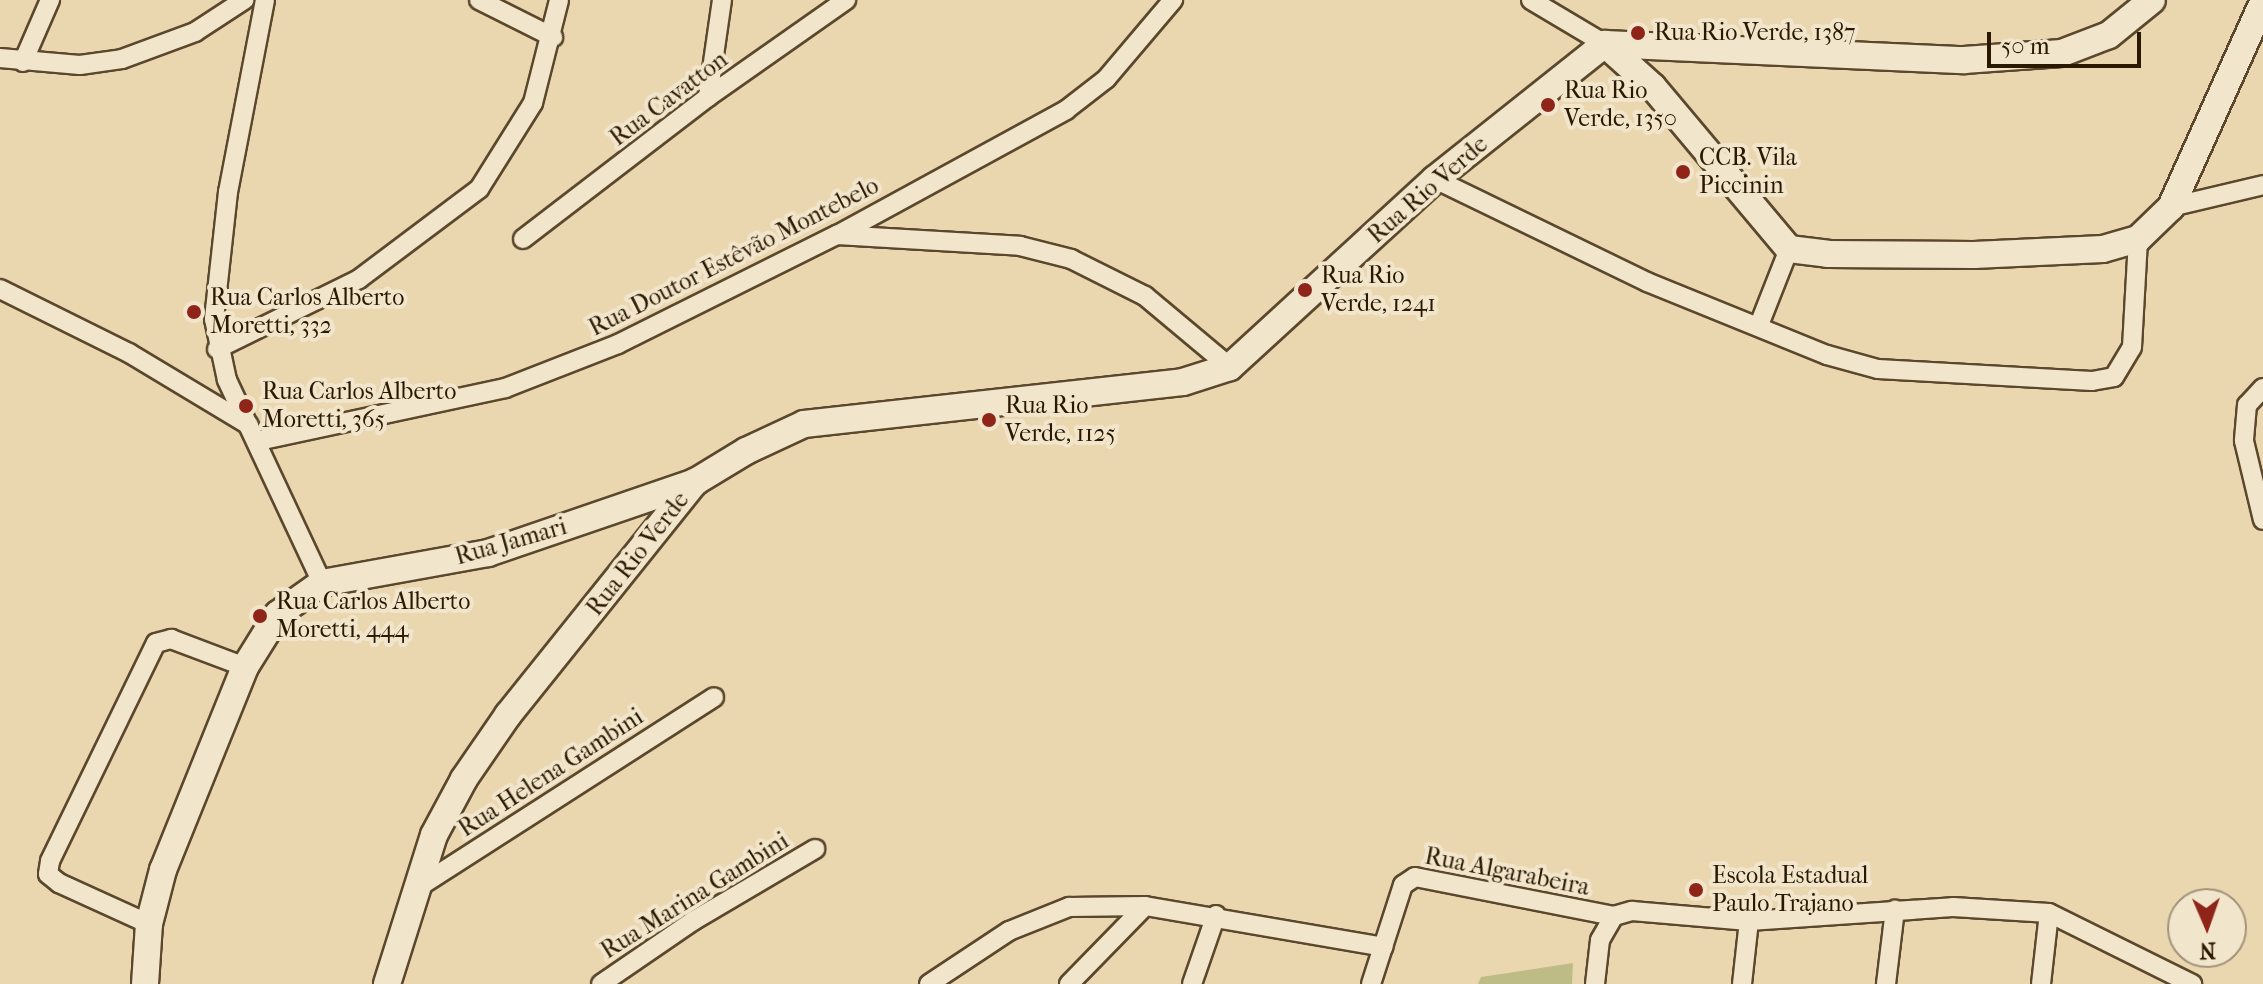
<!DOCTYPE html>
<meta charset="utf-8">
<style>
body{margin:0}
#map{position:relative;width:2263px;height:984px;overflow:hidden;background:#ead7b0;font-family:"IM FELL French Canon",serif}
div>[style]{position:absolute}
.green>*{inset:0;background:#bebc86}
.roads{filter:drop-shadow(2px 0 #5b482c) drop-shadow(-2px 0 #5b482c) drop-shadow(0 2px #5b482c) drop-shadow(0 -2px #5b482c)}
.street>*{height:18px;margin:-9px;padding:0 9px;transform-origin:9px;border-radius:9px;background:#f1e5cc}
.secondary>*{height:26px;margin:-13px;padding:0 13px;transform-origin:13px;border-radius:13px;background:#f1e5cc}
.dots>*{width:22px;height:22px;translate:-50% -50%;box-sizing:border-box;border:4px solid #f1e5cc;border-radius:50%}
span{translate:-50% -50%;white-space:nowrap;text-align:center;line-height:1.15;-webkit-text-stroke:8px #f1e5cc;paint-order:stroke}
.poi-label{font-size:24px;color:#2b1800}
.left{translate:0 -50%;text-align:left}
.street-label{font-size:24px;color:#2b1800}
.north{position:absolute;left:2167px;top:888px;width:80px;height:80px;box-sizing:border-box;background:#f1e5cc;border:2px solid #a2937a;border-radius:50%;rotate:178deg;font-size:22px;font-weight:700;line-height:32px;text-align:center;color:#2b1800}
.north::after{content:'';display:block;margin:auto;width:28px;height:36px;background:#8f2418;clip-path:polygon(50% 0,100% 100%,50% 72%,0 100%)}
.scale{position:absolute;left:1987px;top:32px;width:154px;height:36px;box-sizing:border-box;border:4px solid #2b1800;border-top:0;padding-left:10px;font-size:24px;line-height:28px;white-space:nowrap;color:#2b1800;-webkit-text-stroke:6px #f1e5cc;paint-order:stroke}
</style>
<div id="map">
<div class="green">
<i style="clip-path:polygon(1573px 963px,1572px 984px,1478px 984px,1481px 977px)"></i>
</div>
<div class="roads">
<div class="street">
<i style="left:265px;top:0;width:196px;rotate:100.9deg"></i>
<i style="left:228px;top:192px;width:128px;rotate:96.3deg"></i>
<i style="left:214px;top:319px;width:62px;rotate:78deg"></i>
<i style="left:227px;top:380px;width:224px;rotate:64.9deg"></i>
<i style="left:479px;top:0;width:83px;rotate:26.6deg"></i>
<i style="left:1531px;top:0;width:86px;rotate:30.7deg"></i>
<i style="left:0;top:58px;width:80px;rotate:5deg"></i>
<i style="left:80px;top:65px;width:42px;rotate:-8.1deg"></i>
<i style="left:122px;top:59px;width:78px;rotate:-20.3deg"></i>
<i style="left:195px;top:32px;width:59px;rotate:-33.1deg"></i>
<i style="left:23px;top:62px;width:68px;rotate:-66.5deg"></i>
<i style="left:708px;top:97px;width:98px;rotate:-81.8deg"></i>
<i style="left:1435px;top:179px;width:236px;rotate:25.9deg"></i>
<i style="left:1647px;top:282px;width:194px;rotate:22.1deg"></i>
<i style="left:1827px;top:355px;width:53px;rotate:15.4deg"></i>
<i style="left:1878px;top:369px;width:214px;rotate:3.2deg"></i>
<i style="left:2092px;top:381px;width:22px;rotate:-10deg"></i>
<i style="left:2114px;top:377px;width:35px;rotate:-59deg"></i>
<i style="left:2132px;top:347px;width:108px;rotate:-86.8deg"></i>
<i style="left:2171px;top:207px;width:95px;rotate:-13.4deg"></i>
<i style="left:837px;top:235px;width:183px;rotate:3.4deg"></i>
<i style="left:1020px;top:246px;width:53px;rotate:14.3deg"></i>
<i style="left:1071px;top:259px;width:83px;rotate:26.6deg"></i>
<i style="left:1145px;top:296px;width:111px;rotate:39.9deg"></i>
<i style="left:523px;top:239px;width:233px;rotate:-37.5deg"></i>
<i style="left:708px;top:97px;width:169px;rotate:-35.1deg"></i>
<i style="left:0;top:289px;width:144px;rotate:26.4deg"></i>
<i style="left:129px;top:353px;width:140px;rotate:31deg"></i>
<i style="left:1759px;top:325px;width:82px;rotate:-68.5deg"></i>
<i style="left:217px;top:349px;width:158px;rotate:-26.2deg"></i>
<i style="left:359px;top:279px;width:150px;rotate:-36.9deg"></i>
<i style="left:479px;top:189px;width:102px;rotate:-57.9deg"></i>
<i style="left:533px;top:103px;width:106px;rotate:-75.8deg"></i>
<i style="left:2263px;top:388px;width:23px;rotate:133deg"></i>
<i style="left:2247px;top:405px;width:36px;rotate:95deg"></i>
<i style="left:2244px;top:441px;width:81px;rotate:76.5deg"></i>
<i style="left:258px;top:441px;width:253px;rotate:-12.1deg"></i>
<i style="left:505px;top:388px;width:121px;rotate:-21.3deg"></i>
<i style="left:618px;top:344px;width:245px;rotate:-26.5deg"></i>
<i style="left:837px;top:235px;width:261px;rotate:-28.6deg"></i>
<i style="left:1066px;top:110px;width:51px;rotate:-37.8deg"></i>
<i style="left:1106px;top:79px;width:104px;rotate:-49.7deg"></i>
<i style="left:417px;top:888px;width:353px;rotate:-32.7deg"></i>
<i style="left:149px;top:924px;width:99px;rotate:-155.5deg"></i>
<i style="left:59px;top:883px;width:14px;rotate:-141deg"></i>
<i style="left:48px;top:874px;width:13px;rotate:-81deg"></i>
<i style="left:50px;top:861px;width:242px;rotate:-64.1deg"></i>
<i style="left:156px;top:643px;width:16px;rotate:-15deg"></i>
<i style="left:171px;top:639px;width:79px;rotate:20.7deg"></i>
<i style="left:601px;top:984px;width:112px;rotate:-34.4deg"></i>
<i style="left:693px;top:921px;width:142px;rotate:-30.5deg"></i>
<i style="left:929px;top:984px;width:96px;rotate:-33.5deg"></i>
<i style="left:1009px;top:931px;width:65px;rotate:-21.8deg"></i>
<i style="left:1069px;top:907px;width:76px;rotate:-0.8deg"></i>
<i style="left:1145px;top:906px;width:242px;rotate:9.7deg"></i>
<i style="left:1069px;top:984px;width:109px;rotate:-45.7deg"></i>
<i style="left:1192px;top:984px;width:73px;rotate:-70.8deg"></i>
<i style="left:1371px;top:984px;width:104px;rotate:-72.1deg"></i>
<i style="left:1403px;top:885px;width:14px;rotate:-34deg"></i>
<i style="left:1415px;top:877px;width:203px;rotate:11.1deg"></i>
<i style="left:1614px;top:916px;width:19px;rotate:-16deg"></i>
<i style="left:1632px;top:911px;width:117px;rotate:4.9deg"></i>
<i style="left:1749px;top:921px;width:204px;rotate:-3.9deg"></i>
<i style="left:1953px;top:907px;width:96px;rotate:3.6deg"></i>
<i style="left:2049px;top:913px;width:160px;rotate:26.4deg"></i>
<i style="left:1595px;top:984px;width:44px;rotate:-83.5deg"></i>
<i style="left:1600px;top:940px;width:28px;rotate:-60deg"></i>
<i style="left:1742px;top:984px;width:63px;rotate:-83.7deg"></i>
<i style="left:1886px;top:984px;width:75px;rotate:-83.1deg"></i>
<i style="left:2041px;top:984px;width:71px;rotate:-83.6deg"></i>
</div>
<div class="secondary">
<i style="left:1605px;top:44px;width:64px;rotate:41.9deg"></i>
<i style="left:1653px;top:87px;width:212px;rotate:50deg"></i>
<i style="left:1789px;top:249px;width:39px;rotate:7deg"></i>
<i style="left:1828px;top:254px;width:146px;rotate:0.4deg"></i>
<i style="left:1974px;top:255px;width:129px;rotate:-2.7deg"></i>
<i style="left:2103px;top:249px;width:36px;rotate:-16deg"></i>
<i style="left:2138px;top:239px;width:46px;rotate:-44.1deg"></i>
<i style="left:2171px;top:207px;width:225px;rotate:-65.8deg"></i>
<i style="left:145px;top:984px;width:60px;rotate:-86.2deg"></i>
<i style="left:149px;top:924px;width:56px;rotate:-75.5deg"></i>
<i style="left:163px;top:870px;width:219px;rotate:-68deg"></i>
<i style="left:245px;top:667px;width:62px;rotate:-58.1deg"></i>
<i style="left:278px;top:614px;width:54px;rotate:-35.2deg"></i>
<i style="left:322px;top:583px;width:169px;rotate:-10.2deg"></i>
<i style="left:488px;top:553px;width:219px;rotate:-18.9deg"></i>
<i style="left:387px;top:984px;width:156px;rotate:-72.5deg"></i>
<i style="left:434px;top:835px;width:64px;rotate:-61.8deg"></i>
<i style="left:464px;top:779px;width:78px;rotate:-55.5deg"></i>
<i style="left:508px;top:715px;width:299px;rotate:-51.3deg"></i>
<i style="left:695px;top:482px;width:60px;rotate:-31.3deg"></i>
<i style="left:746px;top:451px;width:64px;rotate:-25deg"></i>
<i style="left:804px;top:424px;width:381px;rotate:-6.3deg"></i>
<i style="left:1183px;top:382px;width:49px;rotate:-17.7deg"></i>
<i style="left:1230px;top:367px;width:278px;rotate:-42.5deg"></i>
<i style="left:1435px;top:179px;width:217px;rotate:-38.5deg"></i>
<i style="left:1605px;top:44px;width:359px;rotate:2.6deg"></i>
<i style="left:1964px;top:60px;width:98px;rotate:-4.1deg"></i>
<i style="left:2062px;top:53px;width:50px;rotate:-21deg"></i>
<i style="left:2109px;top:35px;width:55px;rotate:-39.1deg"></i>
</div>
</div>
<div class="dots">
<i style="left:1638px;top:33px;background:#8f2418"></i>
<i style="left:1548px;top:105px;background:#8f2418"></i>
<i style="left:1683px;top:172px;background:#8f2418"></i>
<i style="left:1305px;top:290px;background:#8f2418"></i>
<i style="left:194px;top:312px;background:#8f2418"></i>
<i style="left:246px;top:406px;background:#8f2418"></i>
<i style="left:989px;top:420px;background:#8f2418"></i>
<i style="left:260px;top:616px;background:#8f2418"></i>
<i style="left:1696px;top:890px;background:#8f2418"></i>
</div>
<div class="poi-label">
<span class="left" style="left:1654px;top:33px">Rua Rio Verde, 1387</span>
<span class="left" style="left:1564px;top:105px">Rua Rio<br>Verde, 1350</span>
<span class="left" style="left:1699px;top:172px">CCB. Vila<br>Piccinin</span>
<span class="left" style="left:1321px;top:290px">Rua Rio<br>Verde, 1241</span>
<span class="left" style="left:210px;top:312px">Rua Carlos Alberto<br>Moretti, 332</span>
<span class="left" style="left:262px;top:406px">Rua Carlos Alberto<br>Moretti, 365</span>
<span class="left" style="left:1005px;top:420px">Rua Rio<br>Verde, 1125</span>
<span class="left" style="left:276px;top:616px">Rua Carlos Alberto<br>Moretti, 444</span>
<span class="left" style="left:1712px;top:890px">Escola Estadual<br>Paulo Trajano</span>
</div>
<div class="street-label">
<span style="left:669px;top:99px;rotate:-37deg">Rua Cavatton</span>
<span style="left:1428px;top:190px;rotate:-41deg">Rua Rio Verde</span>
<span style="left:734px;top:257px;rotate:-27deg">Rua Doutor Estêvão Montebelo</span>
<span style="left:511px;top:542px;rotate:-16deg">Rua Jamari</span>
<span style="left:638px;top:554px;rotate:-52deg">Rua Rio Verde</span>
<span style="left:551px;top:773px;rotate:-33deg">Rua Helena Gambini</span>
<span style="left:1507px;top:872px;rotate:11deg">Rua Algarabeira</span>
<span style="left:695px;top:896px;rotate:-32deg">Rua Marina Gambini</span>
</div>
<div class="north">N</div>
<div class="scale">50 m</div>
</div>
